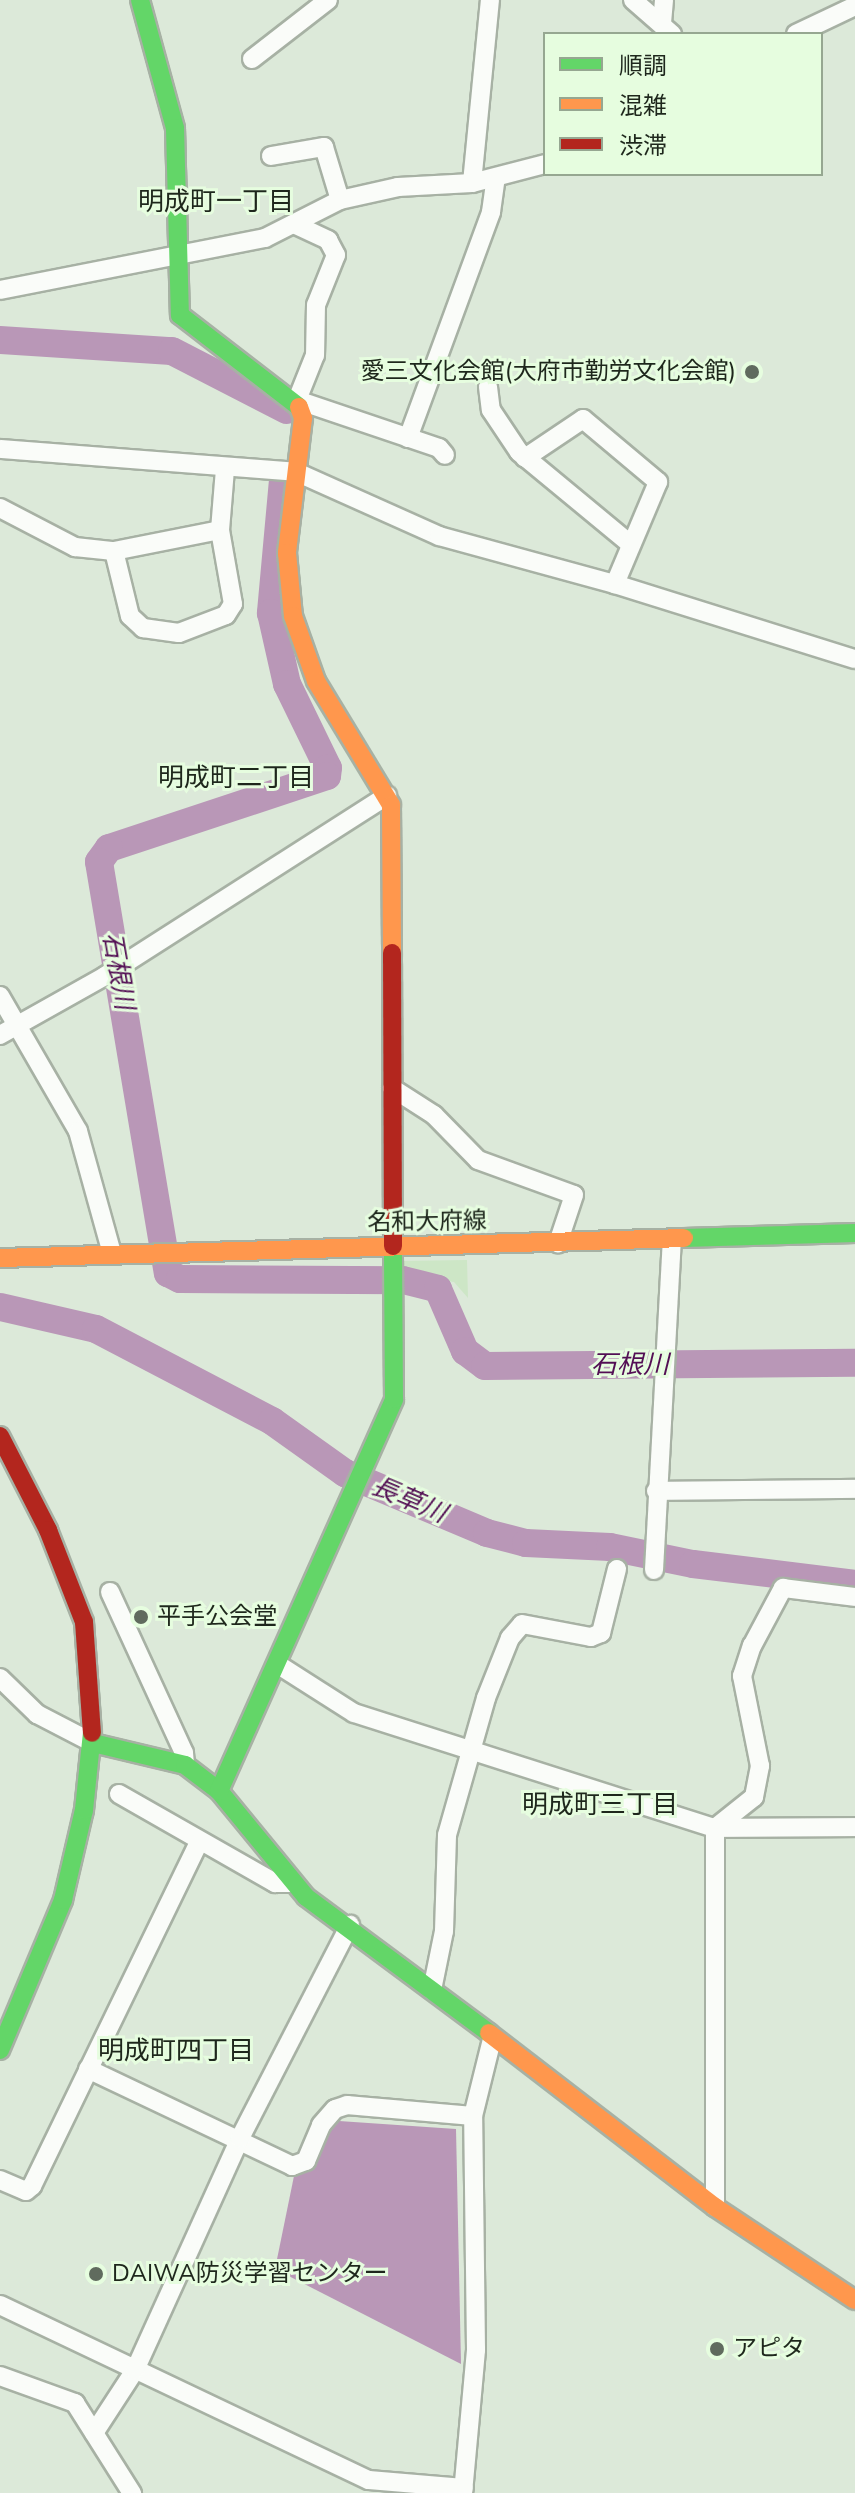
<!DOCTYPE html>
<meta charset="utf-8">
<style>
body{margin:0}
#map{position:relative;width:855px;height:2493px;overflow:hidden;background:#dce9d9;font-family:"Nunito Sans","Noto Sans JP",sans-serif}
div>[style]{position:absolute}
.green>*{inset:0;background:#cde6c6}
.water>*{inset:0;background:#b997b7}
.river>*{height:28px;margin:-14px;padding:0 14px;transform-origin:14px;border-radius:14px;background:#b997b7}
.roads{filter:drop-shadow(2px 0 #a7b1a4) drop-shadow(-2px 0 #a7b1a4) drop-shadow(0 2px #a7b1a4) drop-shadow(0 -2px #a7b1a4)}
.street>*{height:18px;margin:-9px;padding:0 9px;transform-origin:9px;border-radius:9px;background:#fafcf9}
.fast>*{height:18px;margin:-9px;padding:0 9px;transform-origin:9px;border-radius:9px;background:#63d668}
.slow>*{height:18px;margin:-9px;padding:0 9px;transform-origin:9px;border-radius:9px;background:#ff974d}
.jam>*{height:18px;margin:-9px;padding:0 9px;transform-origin:9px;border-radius:9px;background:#b3261e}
.dots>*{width:22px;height:22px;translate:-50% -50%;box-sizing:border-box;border:4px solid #e6fddf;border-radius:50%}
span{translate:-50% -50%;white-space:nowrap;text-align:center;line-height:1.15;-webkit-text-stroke:6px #e6fddf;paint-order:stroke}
.poi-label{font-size:24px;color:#1e271c}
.right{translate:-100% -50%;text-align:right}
.left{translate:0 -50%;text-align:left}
.street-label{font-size:24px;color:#1e271c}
.neighbourhood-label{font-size:26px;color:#1e271c}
.water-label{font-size:26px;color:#530f54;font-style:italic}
.legend{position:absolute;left:543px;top:32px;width:280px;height:144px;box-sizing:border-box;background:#e6fddf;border:2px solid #96a791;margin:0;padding:10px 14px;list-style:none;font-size:24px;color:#1e271c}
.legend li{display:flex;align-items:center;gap:16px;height:40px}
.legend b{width:40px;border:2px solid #96a791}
</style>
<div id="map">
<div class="green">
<i style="clip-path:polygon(467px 1260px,468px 1298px,454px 1282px,399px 1274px,399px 1261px)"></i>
</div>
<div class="water">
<i style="clip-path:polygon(339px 2121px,456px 2129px,461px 2364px,275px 2269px,294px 2176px)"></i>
</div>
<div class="river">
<i style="left:0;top:340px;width:172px;rotate:3.7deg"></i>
<i style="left:172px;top:351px;width:129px;rotate:27.2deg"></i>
<i style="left:283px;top:480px;width:134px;rotate:95.2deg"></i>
<i style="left:271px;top:613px;width:73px;rotate:77.3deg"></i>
<i style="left:287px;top:684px;width:93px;rotate:64deg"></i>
<i style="left:328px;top:768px;width:8px;rotate:97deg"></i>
<i style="left:327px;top:776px;width:230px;rotate:161.7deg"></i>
<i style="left:109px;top:848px;width:17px;rotate:126deg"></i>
<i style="left:99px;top:862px;width:417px;rotate:80.5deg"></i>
<i style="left:168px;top:1273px;width:13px;rotate:27deg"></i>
<i style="left:180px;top:1279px;width:223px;rotate:0.3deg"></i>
<i style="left:403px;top:1280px;width:36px;rotate:14deg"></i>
<i style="left:438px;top:1289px;width:68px;rotate:66.5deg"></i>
<i style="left:465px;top:1351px;width:25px;rotate:37deg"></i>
<i style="left:485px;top:1366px;width:370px;rotate:-0.5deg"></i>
<i style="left:0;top:1307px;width:98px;rotate:12.9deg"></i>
<i style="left:96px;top:1329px;width:199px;rotate:27.6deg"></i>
<i style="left:272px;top:1421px;width:90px;rotate:35.5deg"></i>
<i style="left:345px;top:1473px;width:154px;rotate:22.9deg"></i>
<i style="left:487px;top:1533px;width:40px;rotate:14.4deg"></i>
<i style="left:526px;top:1543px;width:84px;rotate:2.7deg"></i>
<i style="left:610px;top:1547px;width:85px;rotate:11.6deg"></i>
<i style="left:693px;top:1564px;width:163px;rotate:7deg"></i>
</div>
<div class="roads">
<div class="street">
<i style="left:633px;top:0;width:52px;rotate:41.1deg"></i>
<i style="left:662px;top:23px;width:23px;rotate:-85deg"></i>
<i style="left:796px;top:34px;width:65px;rotate:-25.4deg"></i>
<i style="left:252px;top:59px;width:96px;rotate:-37.8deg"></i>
<i style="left:271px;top:156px;width:54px;rotate:-9.6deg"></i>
<i style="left:324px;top:147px;width:55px;rotate:73.2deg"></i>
<i style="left:472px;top:183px;width:184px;rotate:-84.4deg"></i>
<i style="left:294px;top:224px;width:38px;rotate:25deg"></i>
<i style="left:328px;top:240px;width:17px;rotate:62deg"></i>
<i style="left:336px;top:255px;width:54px;rotate:111.8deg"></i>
<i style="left:316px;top:305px;width:50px;rotate:91.1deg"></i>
<i style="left:315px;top:355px;width:48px;rotate:111.8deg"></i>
<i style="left:297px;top:400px;width:150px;rotate:18.7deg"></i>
<i style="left:439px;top:448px;width:9px;rotate:49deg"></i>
<i style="left:0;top:290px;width:270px;rotate:-11.1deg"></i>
<i style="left:265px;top:238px;width:84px;rotate:-26.9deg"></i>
<i style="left:340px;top:200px;width:59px;rotate:-12.6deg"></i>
<i style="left:398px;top:187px;width:74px;rotate:-3.1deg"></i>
<i style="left:472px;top:183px;width:75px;rotate:-14.6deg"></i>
<i style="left:488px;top:387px;width:23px;rotate:83deg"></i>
<i style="left:491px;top:410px;width:50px;rotate:56.3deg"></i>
<i style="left:519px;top:452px;width:143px;rotate:39.6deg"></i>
<i style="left:408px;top:438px;width:241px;rotate:-69.8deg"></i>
<i style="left:491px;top:212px;width:34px;rotate:-82deg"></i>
<i style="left:0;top:449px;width:297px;rotate:4.4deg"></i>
<i style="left:296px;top:472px;width:157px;rotate:24.1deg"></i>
<i style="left:439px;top:536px;width:182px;rotate:15.3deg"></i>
<i style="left:615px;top:584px;width:251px;rotate:17.4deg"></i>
<i style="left:525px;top:458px;width:70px;rotate:-33.9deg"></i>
<i style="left:583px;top:419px;width:98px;rotate:40deg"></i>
<i style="left:658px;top:482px;width:111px;rotate:112.9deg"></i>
<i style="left:0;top:508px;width:85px;rotate:27.5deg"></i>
<i style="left:75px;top:547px;width:39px;rotate:6deg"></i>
<i style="left:114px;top:551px;width:108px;rotate:-11.2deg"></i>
<i style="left:114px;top:551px;width:67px;rotate:76.2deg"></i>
<i style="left:130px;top:616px;width:18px;rotate:43deg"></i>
<i style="left:143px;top:628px;width:36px;rotate:8deg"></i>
<i style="left:179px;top:633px;width:50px;rotate:-21deg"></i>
<i style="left:226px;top:615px;width:13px;rotate:-58deg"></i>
<i style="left:233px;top:604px;width:75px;rotate:-100deg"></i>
<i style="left:220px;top:530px;width:61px;rotate:-85.3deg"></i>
<i style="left:0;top:996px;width:156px;rotate:60deg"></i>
<i style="left:78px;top:1131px;width:128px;rotate:74.5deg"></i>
<i style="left:0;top:1035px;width:120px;rotate:-29.3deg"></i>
<i style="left:105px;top:976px;width:335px;rotate:-32.6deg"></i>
<i style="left:392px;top:1088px;width:50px;rotate:32.7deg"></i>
<i style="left:434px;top:1115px;width:63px;rotate:45.6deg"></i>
<i style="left:478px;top:1160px;width:102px;rotate:20deg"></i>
<i style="left:574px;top:1195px;width:51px;rotate:108.4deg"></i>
<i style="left:656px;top:1491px;width:199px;rotate:-0.6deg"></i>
<i style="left:654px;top:1570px;width:330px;rotate:-86.9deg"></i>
<i style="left:110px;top:1592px;width:177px;rotate:65.3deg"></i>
<i style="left:184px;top:1753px;width:12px;rotate:85deg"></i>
<i style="left:277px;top:1664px;width:91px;rotate:32.5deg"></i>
<i style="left:354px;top:1713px;width:379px;rotate:17.7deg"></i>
<i style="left:715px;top:1828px;width:140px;rotate:-0.4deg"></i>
<i style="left:0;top:1678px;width:52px;rotate:44.2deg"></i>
<i style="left:37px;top:1714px;width:63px;rotate:27.4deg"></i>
<i style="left:119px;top:1794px;width:180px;rotate:29.7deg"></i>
<i style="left:275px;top:1883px;width:17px"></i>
<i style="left:715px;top:1828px;width:379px;rotate:90deg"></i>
<i style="left:715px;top:1828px;width:50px;rotate:-38.5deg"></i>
<i style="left:754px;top:1797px;width:32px;rotate:-79deg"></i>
<i style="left:760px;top:1766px;width:92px;rotate:-101.3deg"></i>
<i style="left:742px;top:1676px;width:32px;rotate:-72deg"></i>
<i style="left:752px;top:1646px;width:66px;rotate:-61.9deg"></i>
<i style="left:783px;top:1588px;width:73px;rotate:7.1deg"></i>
<i style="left:432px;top:1990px;width:60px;rotate:-78.5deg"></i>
<i style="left:444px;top:1931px;width:96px;rotate:-88.2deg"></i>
<i style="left:447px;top:1835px;width:142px;rotate:-74.1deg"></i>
<i style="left:486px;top:1698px;width:65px;rotate:-68.2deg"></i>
<i style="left:510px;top:1638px;width:18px;rotate:-49deg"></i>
<i style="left:522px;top:1624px;width:70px;rotate:10.7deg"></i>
<i style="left:591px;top:1637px;width:11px;rotate:-22deg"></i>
<i style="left:601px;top:1633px;width:66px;rotate:-76deg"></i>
<i style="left:88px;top:2069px;width:226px;rotate:25.4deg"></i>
<i style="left:292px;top:2166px;width:15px;rotate:-20deg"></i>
<i style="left:306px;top:2161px;width:39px;rotate:-67deg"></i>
<i style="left:321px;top:2125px;width:21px;rotate:-49deg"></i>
<i style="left:335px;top:2109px;width:13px;rotate:-18deg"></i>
<i style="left:347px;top:2105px;width:126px;rotate:5deg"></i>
<i style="left:0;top:2180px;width:28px;rotate:23deg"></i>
<i style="left:26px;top:2191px;width:8px;rotate:-40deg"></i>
<i style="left:32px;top:2186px;width:382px;rotate:-64.1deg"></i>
<i style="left:0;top:2305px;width:408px;rotate:25.4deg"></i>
<i style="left:369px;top:2480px;width:95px;rotate:4.8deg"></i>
<i style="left:0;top:2376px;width:80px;rotate:19.8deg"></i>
<i style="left:75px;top:2403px;width:107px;rotate:57.7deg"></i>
<i style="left:94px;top:2433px;width:75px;rotate:-56.9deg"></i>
<i style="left:135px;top:2370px;width:255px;rotate:-65.6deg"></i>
<i style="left:240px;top:2138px;width:240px;rotate:-62.7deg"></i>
<i style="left:463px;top:2493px;width:144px;rotate:-84.8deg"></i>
<i style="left:476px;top:2350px;width:234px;rotate:-90.7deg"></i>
<i style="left:473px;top:2116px;width:79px;rotate:-76.1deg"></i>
</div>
<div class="fast">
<i style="left:140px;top:0;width:133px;rotate:74.7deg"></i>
<i style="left:175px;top:128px;width:187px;rotate:88.5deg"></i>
<i style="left:180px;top:315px;width:150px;rotate:37.7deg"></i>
<i style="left:684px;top:1238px;width:171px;rotate:-1.7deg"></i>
<i style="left:93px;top:1743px;width:95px;rotate:13.4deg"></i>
<i style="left:185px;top:1765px;width:43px;rotate:37.4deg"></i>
<i style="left:219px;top:1791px;width:137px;rotate:50.6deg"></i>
<i style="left:306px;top:1897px;width:228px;rotate:36.6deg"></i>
<i style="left:219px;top:1791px;width:429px;rotate:-65.9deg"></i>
<i style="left:394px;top:1399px;width:153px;rotate:-90.4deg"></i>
<i style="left:0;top:2050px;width:163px;rotate:-67.2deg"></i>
<i style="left:63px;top:1900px;width:92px;rotate:-76.9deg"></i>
<i style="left:84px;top:1810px;width:77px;rotate:-84.1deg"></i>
</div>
<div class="slow">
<i style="left:299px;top:407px;width:12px;rotate:70deg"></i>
<i style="left:303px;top:418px;width:136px;rotate:96.8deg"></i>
<i style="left:287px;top:553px;width:63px;rotate:84.6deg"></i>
<i style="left:293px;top:616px;width:69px;rotate:70.5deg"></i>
<i style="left:316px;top:681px;width:145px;rotate:58.8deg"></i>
<i style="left:391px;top:805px;width:148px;rotate:89.6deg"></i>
<i style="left:0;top:1258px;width:684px;rotate:-1.67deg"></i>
<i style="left:489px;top:2033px;width:285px;rotate:37.6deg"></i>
<i style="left:715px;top:2207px;width:168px;rotate:33.6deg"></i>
</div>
<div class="jam">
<i style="left:392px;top:953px;width:293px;rotate:89.8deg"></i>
<i style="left:0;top:1436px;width:106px;rotate:62.9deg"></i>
<i style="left:48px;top:1530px;width:99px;rotate:68.6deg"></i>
<i style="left:84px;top:1622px;width:111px;rotate:85.9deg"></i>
</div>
</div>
<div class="dots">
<i style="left:752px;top:372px;background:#606b5e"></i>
<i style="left:141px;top:1617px;background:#606b5e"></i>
<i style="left:96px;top:2274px;background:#606b5e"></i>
<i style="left:717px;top:2349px;background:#606b5e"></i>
</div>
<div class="poi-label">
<span class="right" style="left:736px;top:372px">愛三文化会館(大府市勤労文化会館)</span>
<span class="left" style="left:157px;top:1617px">平手公会堂</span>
<span class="left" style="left:112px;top:2274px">DAIWA防災学習センター</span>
<span class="left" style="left:733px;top:2349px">アピタ</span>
</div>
<div class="street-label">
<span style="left:427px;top:1222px;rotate:-1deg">名和大府線</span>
</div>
<div class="neighbourhood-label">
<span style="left:216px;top:202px">明成町一丁目</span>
<span style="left:236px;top:778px">明成町二丁目</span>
<span style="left:600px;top:1805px">明成町三丁目</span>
<span style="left:176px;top:2051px">明成町四丁目</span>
</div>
<div class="water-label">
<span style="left:118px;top:971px;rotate:80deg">石根川</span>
<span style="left:630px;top:1365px">石根川</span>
<span style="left:409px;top:1500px;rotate:23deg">長草川</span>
</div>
<ul class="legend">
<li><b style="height:10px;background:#63d668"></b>順調</li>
<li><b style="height:10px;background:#ff974d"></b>混雑</li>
<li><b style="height:10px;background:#b3261e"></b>渋滞</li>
</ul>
</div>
